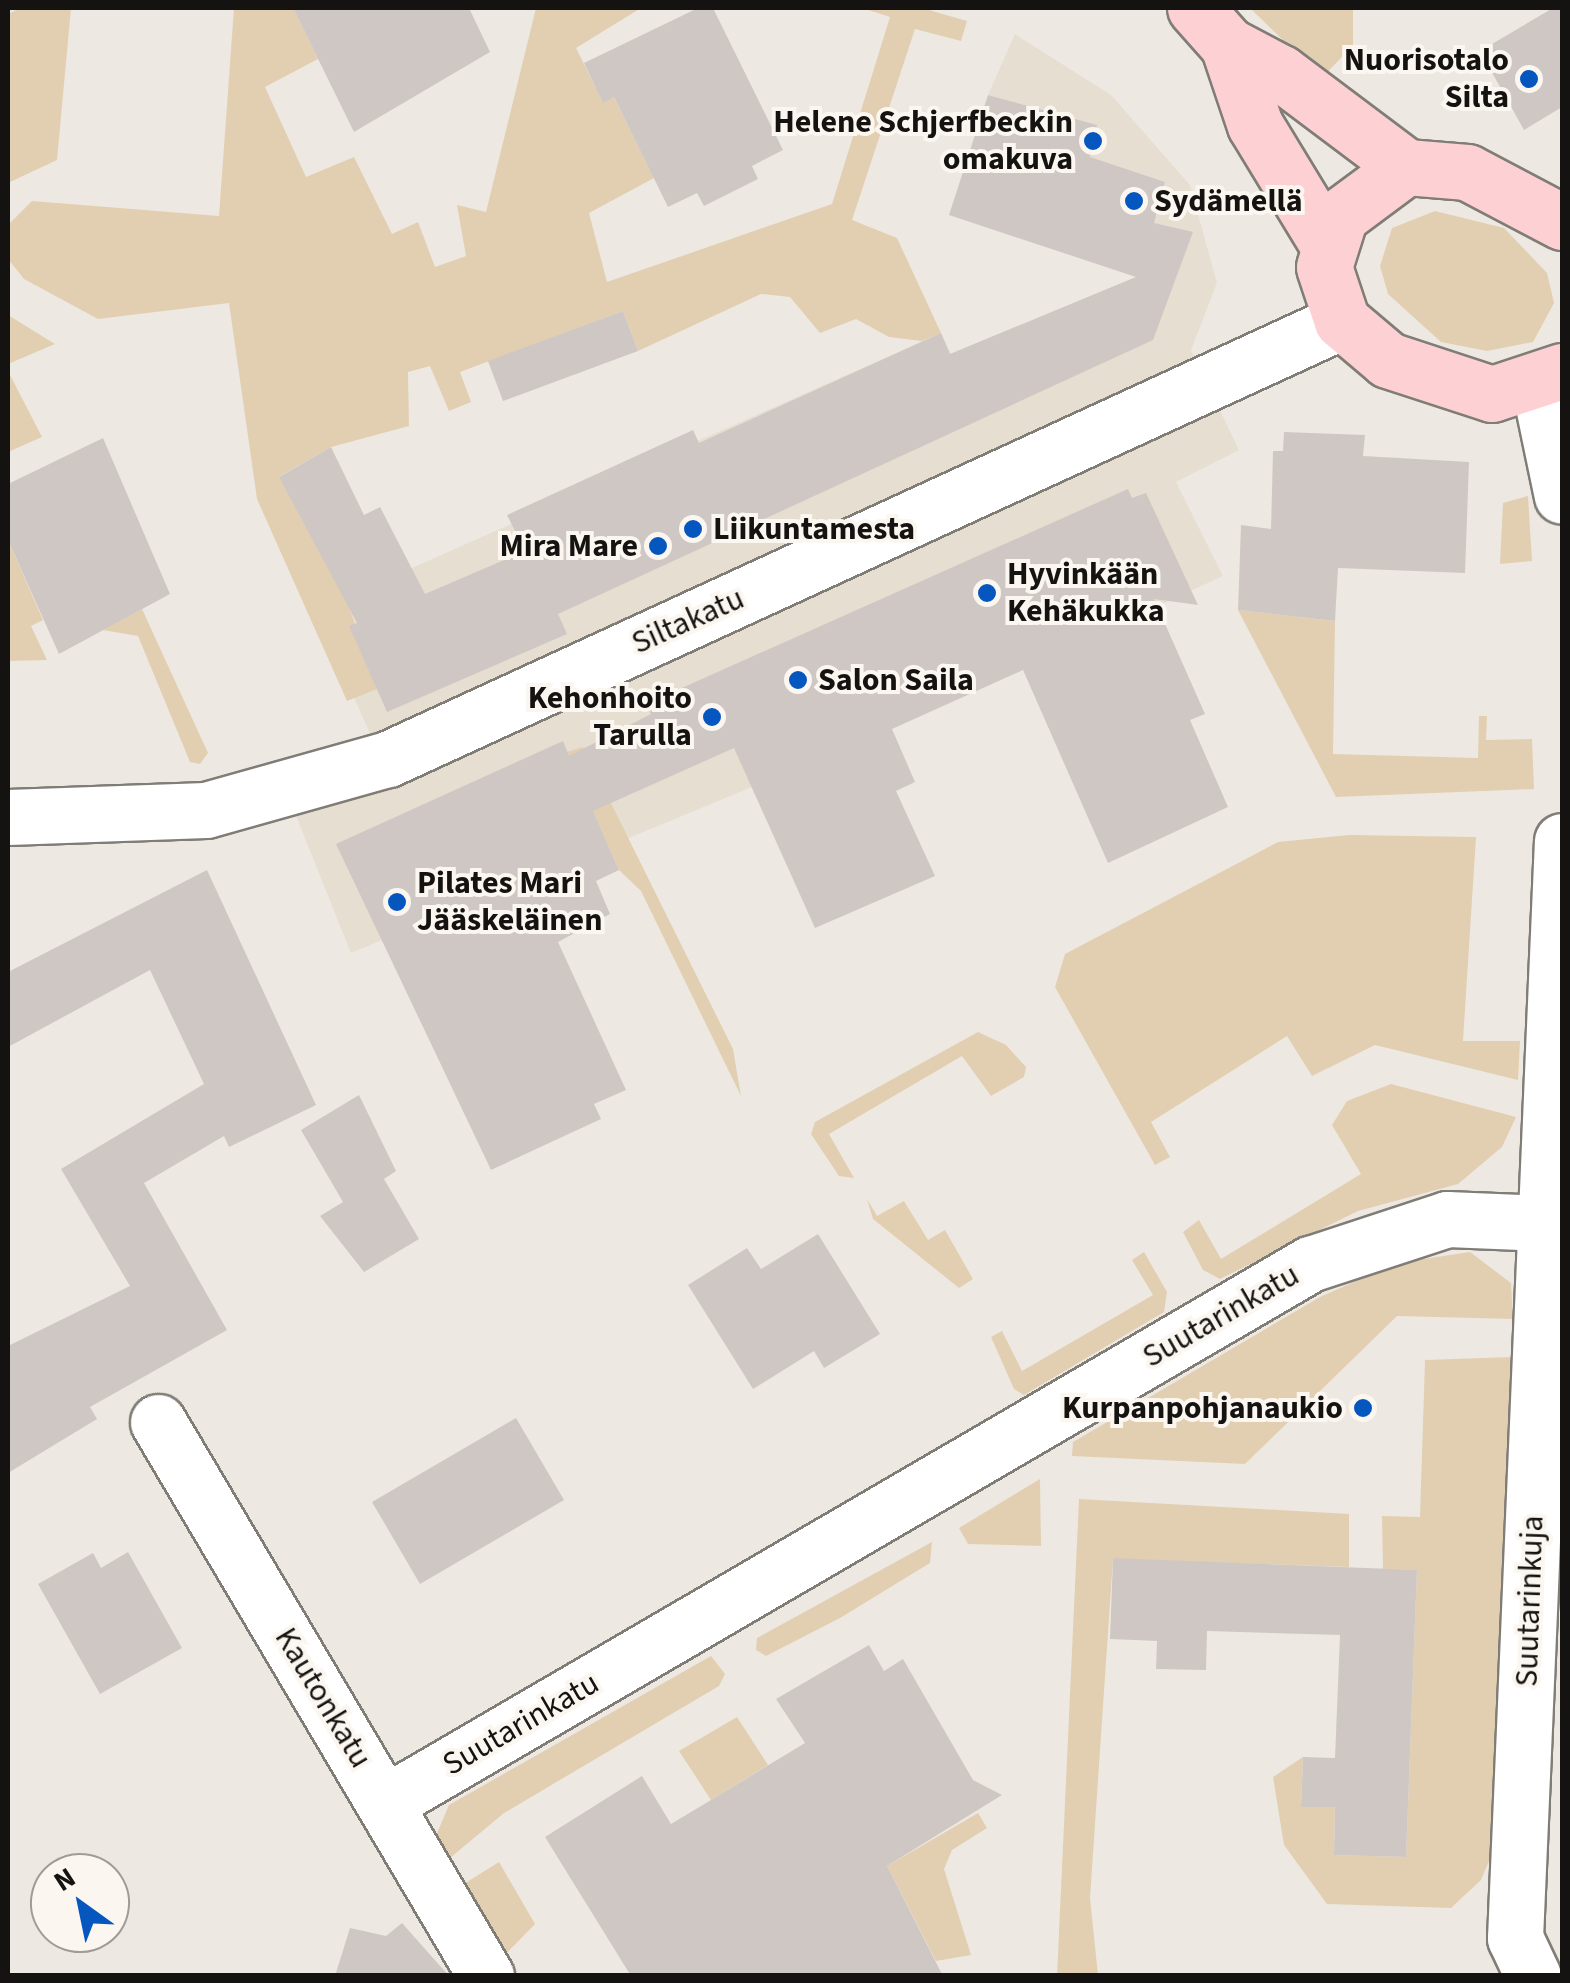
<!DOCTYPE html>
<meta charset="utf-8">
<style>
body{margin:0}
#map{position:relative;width:1570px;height:1983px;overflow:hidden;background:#ede9e2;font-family:"Source Sans 3",sans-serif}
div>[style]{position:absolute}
.built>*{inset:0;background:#e6ded0}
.green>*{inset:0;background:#e2cfb1}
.building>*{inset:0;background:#cfc7c4}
.roads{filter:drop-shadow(2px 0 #807c76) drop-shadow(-2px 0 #807c76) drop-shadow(0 2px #807c76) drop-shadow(0 -2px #807c76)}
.street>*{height:55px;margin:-27.5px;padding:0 27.5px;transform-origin:27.5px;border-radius:27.5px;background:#fff}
.secondary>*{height:55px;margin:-27.5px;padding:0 27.5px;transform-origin:27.5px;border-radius:27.5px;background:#fdd1d4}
.dots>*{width:28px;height:28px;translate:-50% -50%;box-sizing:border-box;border:5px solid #fbf6f0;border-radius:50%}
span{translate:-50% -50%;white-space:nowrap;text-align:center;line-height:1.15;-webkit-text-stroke:8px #fbf6f0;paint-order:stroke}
.poi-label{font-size:32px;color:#151311;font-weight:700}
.right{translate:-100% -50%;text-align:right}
.left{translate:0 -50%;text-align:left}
.street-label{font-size:32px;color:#151311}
.frame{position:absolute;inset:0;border:10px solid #151311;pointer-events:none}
.north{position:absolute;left:30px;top:1853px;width:100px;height:100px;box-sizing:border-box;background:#fbf6f0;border:2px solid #9f9b97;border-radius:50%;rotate:327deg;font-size:28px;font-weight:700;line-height:40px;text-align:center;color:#151311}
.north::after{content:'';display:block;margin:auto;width:35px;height:45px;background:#0656c0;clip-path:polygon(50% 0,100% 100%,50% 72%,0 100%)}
</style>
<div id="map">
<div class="built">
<i style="clip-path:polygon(1015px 34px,1111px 95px,1190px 185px,1217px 283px,1191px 350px,1239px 450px,1176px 482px,1223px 576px,880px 734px,351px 953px,283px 783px,377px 749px,315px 611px,941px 333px,951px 354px,1136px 277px,1165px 182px,1090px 157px,1096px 125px,988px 95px)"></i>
</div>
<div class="green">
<i style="clip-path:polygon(21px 8px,71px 8px,57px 160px,8px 183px,8px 14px)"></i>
<i style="clip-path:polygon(234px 8px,293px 8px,318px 59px,265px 87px,306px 177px,354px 157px,392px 234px,418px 222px,435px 267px,466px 256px,457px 205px,486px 212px,536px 8px,641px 8px,576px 48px,603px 102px,614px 97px,654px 178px,589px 213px,607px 282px,832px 204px,890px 17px,862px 8px,922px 8px,967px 21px,961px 41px,915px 29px,852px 220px,897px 238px,941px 333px,922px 341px,889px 337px,856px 319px,820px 333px,790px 297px,761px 294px,638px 351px,623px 311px,460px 372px,471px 402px,449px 411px,430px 366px,408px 372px,409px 426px,331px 447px,280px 476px,348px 604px,377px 689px,347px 701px,257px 499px,229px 303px,98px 319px,24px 279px,8px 259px,8px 225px,32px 201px,219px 216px)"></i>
<i style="clip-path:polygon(1250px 8px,1353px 8px,1353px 45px,1322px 78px)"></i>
<i style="clip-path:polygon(1435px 211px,1504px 228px,1547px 273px,1554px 303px,1533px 342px,1487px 351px,1441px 342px,1388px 294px,1380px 266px,1392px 228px)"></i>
<i style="clip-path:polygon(8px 315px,55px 344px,8px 364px)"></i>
<i style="clip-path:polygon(8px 371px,42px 437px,8px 452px)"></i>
<i style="clip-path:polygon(1528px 496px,1532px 561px,1500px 564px,1503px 503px)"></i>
<i style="clip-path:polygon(8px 540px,43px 620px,31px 626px,47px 660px,8px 661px)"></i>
<i style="clip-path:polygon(142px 609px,208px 753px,200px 764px,190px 762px,138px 636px,103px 630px)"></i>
<i style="clip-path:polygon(1238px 610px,1335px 621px,1333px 754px,1478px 758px,1479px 716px,1487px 716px,1486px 740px,1532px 739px,1534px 789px,1336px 797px)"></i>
<i style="clip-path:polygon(583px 747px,733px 1049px,741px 1096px,641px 891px,619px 870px,567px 752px)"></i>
<i style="clip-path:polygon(1349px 835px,1476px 837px,1463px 1041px,1520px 1041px,1518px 1080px,1375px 1045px,1312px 1076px,1287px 1036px,1151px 1122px,1170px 1157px,1155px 1165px,1055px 987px,1065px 954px,1278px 842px)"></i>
<i style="clip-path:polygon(978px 1032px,1006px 1045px,1026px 1067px,1024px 1077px,991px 1096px,962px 1056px,829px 1134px,854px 1178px,839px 1176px,811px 1134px,815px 1122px)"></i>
<i style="clip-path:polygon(1391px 1084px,1516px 1117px,1502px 1147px,1458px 1184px,1358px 1211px,1220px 1279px,1203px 1270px,1183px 1232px,1199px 1220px,1221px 1259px,1361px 1174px,1332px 1125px,1347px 1101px)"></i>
<i style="clip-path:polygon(867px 1199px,877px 1216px,904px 1201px,928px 1240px,945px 1230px,973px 1279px,959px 1288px,873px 1219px)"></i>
<i style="clip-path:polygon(1144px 1252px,1167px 1292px,1164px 1312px,1024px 1395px,1014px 1389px,991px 1337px,1002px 1331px,1022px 1371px,1153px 1295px,1132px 1260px)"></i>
<i style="clip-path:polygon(1470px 1252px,1511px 1283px,1513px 1319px,1397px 1316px,1245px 1464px,1072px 1456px,1073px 1442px,1320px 1297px,1397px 1263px)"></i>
<i style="clip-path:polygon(1512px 1357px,1492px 1854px,1481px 1880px,1451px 1908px,1327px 1904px,1284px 1845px,1273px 1777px,1303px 1757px,1301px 1806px,1335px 1807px,1334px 1855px,1406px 1857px,1417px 1570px,1383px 1569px,1382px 1516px,1420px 1517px,1425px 1360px)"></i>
<i style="clip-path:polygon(1040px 1479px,1041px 1546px,968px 1544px,959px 1528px)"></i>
<i style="clip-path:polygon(1079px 1499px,1349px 1514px,1349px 1567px,1113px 1559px,1090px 1898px,1098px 1975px,1057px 1976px)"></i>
<i style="clip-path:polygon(932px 1542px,930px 1563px,840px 1618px,766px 1656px,756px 1650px,757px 1638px)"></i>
<i style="clip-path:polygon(711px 1656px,725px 1674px,719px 1686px,504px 1813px,444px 1863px,435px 1838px,449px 1805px)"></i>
<i style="clip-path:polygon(737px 1717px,768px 1765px,711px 1800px,679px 1751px)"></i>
<i style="clip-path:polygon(978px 1813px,987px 1828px,952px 1850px,944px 1869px,971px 1955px,936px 1961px,887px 1866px)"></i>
<i style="clip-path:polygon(499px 1862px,535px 1924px,504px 1956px,459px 1887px)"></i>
</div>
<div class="building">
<i style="clip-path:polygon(293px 8px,469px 8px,490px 52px,354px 132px)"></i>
<i style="clip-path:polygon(698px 8px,713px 8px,783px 150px,752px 166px,758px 179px,704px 206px,697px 193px,668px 207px,614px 97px,603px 103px,584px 63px)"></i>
<i style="clip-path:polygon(1553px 8px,1562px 8px,1562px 107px,1524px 130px,1480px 51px)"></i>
<i style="clip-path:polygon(988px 95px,1097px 125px,1090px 157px,1165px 182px,1154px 223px,1193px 232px,1153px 340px,558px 614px,567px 634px,387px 712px,349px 626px,357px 623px,279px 477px,331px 447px,364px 515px,380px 507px,425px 594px,525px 551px,507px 515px,693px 430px,699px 443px,941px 333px,950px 354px,1136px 277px,949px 215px)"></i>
<i style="clip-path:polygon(623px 311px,638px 351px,503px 401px,488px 361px)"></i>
<i style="clip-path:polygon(1284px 432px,1365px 435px,1363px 456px,1469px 462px,1465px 573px,1338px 568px,1335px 621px,1238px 610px,1241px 525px,1271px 529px,1273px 451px,1283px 451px)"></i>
<i style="clip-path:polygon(103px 438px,170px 594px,59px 654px,8px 540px,8px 484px)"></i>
<i style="clip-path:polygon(1128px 489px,1132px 498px,1146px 493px,1198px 605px,1154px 599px,1205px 714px,1190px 720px,1228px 807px,1108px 863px,1023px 670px,892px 729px,915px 782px,896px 791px,935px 876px,815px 928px,734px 748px,593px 811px,619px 870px,596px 881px,610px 914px,558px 942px,626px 1090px,594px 1104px,601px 1119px,491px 1170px,336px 844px,563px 741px,569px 756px,651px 714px,646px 704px)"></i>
<i style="clip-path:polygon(207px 870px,316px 1105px,229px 1147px,224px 1136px,144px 1183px,227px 1330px,90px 1407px,97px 1419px,8px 1473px,8px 1346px,130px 1286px,61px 1169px,204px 1084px,150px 970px,8px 1047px,8px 972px)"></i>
<i style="clip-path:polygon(359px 1095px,396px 1171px,384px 1179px,419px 1239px,364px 1272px,320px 1216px,343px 1202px,301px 1130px)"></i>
<i style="clip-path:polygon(818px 1234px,880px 1334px,824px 1368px,814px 1351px,753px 1389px,688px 1285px,747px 1248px,761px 1269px)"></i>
<i style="clip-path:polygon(516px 1418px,564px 1500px,420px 1584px,372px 1502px)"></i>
<i style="clip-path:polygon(128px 1552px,182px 1648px,100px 1694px,38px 1584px,93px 1553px,101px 1568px)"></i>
<i style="clip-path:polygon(1113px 1558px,1417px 1570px,1406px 1857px,1334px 1855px,1335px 1807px,1301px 1807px,1303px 1757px,1335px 1758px,1340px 1635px,1207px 1631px,1206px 1670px,1156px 1669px,1157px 1641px,1110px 1639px)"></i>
<i style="clip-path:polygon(869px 1645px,884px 1671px,903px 1659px,973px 1780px,1002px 1795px,887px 1866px,943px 1976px,631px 1976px,545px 1837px,642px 1776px,671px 1824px,711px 1800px,805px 1743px,776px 1699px)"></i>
<i style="clip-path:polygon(402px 1923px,449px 1976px,335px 1976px,350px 1928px,386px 1936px)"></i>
</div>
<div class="roads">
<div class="street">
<i style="left:1539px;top:386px;width:112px;rotate:78.2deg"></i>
<i style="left:8px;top:817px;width:198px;rotate:-2deg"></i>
<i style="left:206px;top:810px;width:189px;rotate:-15.7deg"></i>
<i style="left:388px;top:759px;width:1050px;rotate:-24.66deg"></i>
<i style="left:158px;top:1422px;width:644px;rotate:59.37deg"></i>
<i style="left:385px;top:1803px;width:1071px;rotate:-30.23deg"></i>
<i style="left:1310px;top:1264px;width:144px;rotate:-18.2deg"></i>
<i style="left:1447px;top:1219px;width:98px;rotate:2.3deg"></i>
<i style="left:1533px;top:1976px;width:42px;rotate:-115.3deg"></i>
<i style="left:1515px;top:1938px;width:1098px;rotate:-87.55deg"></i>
</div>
<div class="secondary">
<i style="left:1195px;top:8px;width:50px;rotate:48.3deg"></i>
<i style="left:1228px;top:45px;width:60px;rotate:27.8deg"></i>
<i style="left:1281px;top:73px;width:156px;rotate:36.9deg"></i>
<i style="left:1228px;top:45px;width:84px;rotate:71.4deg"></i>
<i style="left:1255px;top:125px;width:137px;rotate:58.7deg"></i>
<i style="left:1562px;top:222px;width:107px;rotate:-152.2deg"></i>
<i style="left:1467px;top:172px;width:61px;rotate:-175.3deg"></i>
<i style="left:1406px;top:167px;width:82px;rotate:143.4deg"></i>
<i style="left:1340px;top:216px;width:53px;rotate:107.4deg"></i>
<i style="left:1324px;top:267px;width:57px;rotate:71.6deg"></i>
<i style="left:1342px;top:321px;width:60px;rotate:40.3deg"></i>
<i style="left:1388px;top:360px;width:109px;rotate:18.1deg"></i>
<i style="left:1492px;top:394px;width:74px;rotate:-18.2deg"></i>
</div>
</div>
<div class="dots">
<i style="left:1529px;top:79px;background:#0656c0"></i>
<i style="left:1093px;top:141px;background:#0656c0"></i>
<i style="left:1134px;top:201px;background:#0656c0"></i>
<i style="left:693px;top:529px;background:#0656c0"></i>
<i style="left:658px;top:546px;background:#0656c0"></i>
<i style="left:987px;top:593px;background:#0656c0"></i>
<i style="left:798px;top:680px;background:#0656c0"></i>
<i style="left:712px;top:717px;background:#0656c0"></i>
<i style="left:397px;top:902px;background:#0656c0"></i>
<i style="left:1363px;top:1408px;background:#0656c0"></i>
</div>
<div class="poi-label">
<span class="right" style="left:1509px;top:79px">Nuorisotalo<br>Silta</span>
<span class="right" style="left:1073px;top:141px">Helene Schjerfbeckin<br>omakuva</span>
<span class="left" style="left:1154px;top:201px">Sydämellä</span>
<span class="left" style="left:713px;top:529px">Liikuntamesta</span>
<span class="right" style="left:638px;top:546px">Mira Mare</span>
<span class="left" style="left:1007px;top:593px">Hyvinkään<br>Kehäkukka</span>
<span class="left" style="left:818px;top:680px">Salon Saila</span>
<span class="right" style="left:692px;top:717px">Kehonhoito<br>Tarulla</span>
<span class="left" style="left:417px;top:902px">Pilates Mari<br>Jääskeläinen</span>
<span class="right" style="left:1343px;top:1408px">Kurpanpohjanaukio</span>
</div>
<div class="street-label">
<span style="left:688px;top:621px;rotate:-24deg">Siltakatu</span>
<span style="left:1221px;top:1316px;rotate:-30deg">Suutarinkatu</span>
<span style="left:1530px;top:1601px;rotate:-88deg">Suutarinkuja</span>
<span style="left:323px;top:1698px;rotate:59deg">Kautonkatu</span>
<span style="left:521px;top:1724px;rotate:-30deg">Suutarinkatu</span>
</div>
<div class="frame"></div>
<div class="north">N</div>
</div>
